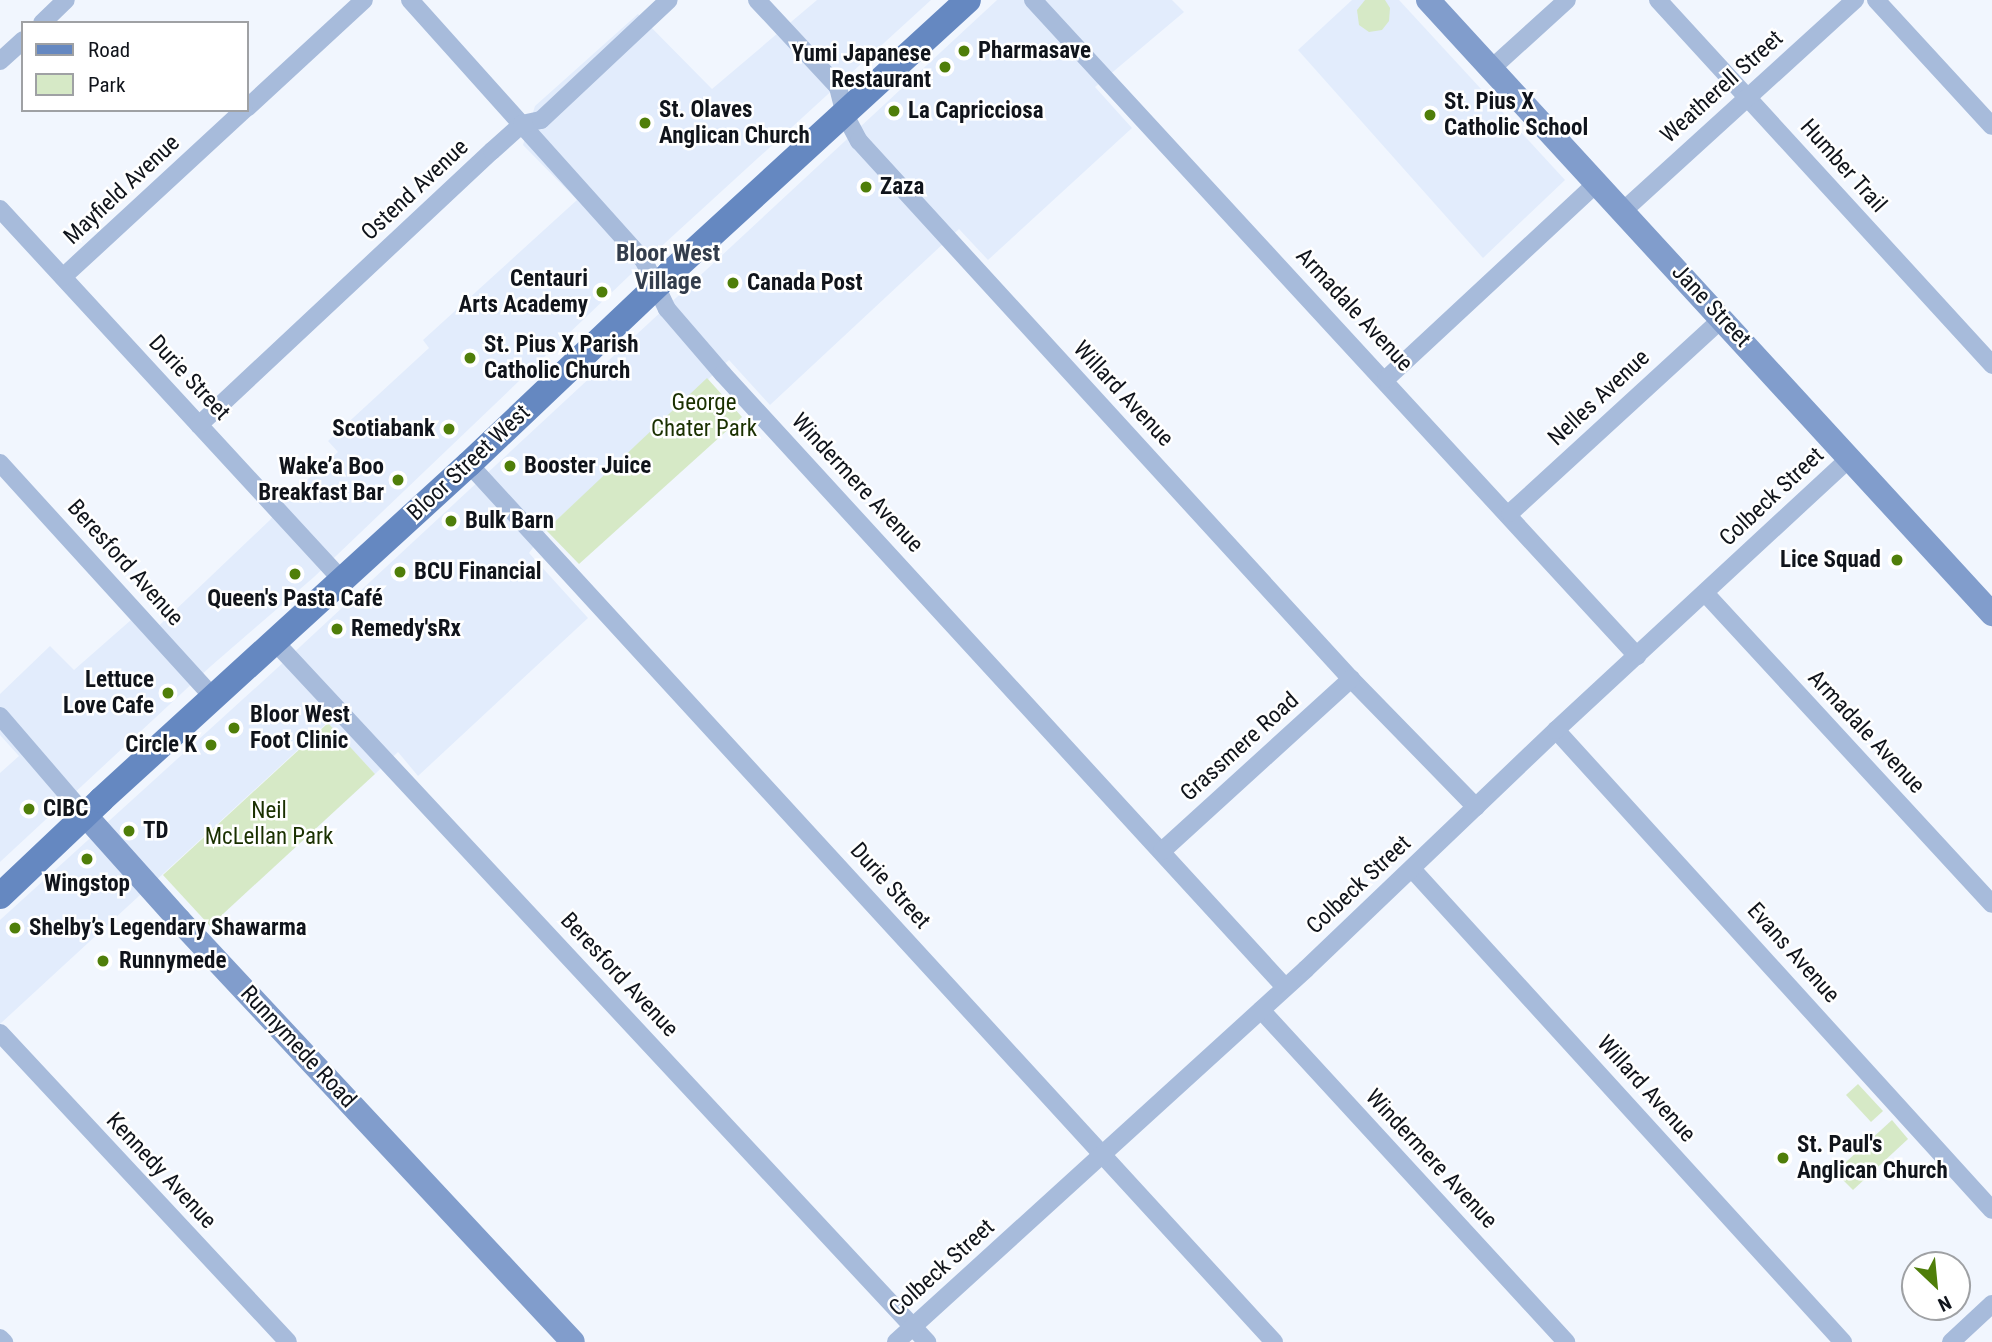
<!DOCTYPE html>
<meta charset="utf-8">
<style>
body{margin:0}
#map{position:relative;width:1992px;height:1342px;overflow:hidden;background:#f1f6fe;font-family:"Roboto Condensed",sans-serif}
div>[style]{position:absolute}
.built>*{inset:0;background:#e2ecfc}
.green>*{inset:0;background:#d6e9c6}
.street>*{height:18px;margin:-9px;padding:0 9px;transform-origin:9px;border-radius:9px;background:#a7bbdb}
.secondary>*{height:24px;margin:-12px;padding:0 12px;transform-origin:12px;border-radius:12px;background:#819dcc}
.primary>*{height:26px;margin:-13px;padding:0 13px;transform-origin:13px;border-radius:13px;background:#6588c1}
.dots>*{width:19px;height:19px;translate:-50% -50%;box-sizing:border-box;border:4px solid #fff;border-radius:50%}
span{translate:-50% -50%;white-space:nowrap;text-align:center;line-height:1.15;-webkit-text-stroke:5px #fff;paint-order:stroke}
.poi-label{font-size:23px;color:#10141b;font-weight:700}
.left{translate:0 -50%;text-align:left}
.right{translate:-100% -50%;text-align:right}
.street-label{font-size:23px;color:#10141b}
.park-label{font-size:23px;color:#1a3000}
.neighbourhood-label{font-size:24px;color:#333d4c;font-weight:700}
.legend{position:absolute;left:21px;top:21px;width:228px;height:91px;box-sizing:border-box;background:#fff;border:2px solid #9fa1a4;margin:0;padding:9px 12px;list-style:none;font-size:21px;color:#10141b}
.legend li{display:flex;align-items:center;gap:14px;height:35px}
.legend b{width:35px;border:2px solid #9fa1a4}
.north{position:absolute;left:1901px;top:1251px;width:70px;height:70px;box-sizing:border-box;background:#fff;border:2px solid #9fa1a4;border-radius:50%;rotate:154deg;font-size:19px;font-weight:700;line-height:28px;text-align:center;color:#10141b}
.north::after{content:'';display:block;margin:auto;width:24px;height:32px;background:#4f7e09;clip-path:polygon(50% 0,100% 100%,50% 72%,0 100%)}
</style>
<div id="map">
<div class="built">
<i style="clip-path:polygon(817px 0,931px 0,630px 275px,314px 577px,211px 666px,0 862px,0 773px,19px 756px,0 735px,0 694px,50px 646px,74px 670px,131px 620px,147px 637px,270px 520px,286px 499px,338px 452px,328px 441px,429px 348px,423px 340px,577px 200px,523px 145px,535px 106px,638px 14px,712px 89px)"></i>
<i style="clip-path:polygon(997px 0,1172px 0,1184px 12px,1095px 87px,1132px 128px,988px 260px,959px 229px,770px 405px,729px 360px,546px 530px,529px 553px,588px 618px,418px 776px,398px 752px,375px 774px,327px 723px,0 1024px,0 920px,274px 671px)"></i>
<i style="clip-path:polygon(1352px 0,1399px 0,1565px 180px,1483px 258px,1298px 50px)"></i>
</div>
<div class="green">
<i style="clip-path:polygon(1365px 0,1385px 0,1390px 8px,1389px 21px,1382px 30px,1369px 32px,1359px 25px,1357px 10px)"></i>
<i style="clip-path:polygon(707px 378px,742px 417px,579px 564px,546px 530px)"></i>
<i style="clip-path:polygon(328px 723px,375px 774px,210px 926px,163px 875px)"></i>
<i style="clip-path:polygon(1858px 1084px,1883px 1111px,1871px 1122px,1846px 1095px)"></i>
<i style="clip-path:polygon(1892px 1120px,1908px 1139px,1853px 1190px,1835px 1172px)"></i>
</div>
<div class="street">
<i style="left:410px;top:0;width:351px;rotate:48.1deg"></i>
<i style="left:644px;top:261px;width:53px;rotate:64.4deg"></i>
<i style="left:667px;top:309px;width:86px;rotate:49.3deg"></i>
<i style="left:723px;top:374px;width:832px;rotate:47.49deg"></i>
<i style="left:757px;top:0;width:119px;rotate:47deg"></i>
<i style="left:838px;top:87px;width:29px;rotate:76deg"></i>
<i style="left:845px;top:115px;width:30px;rotate:62deg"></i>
<i style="left:859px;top:141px;width:729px;rotate:47.56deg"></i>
<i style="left:1351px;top:679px;width:179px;rotate:45.7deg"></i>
<i style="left:1033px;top:0;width:892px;rotate:47.36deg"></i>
<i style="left:1658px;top:0;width:495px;rotate:47.5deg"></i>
<i style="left:1876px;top:0;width:171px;rotate:47.4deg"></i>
<i style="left:42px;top:23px;width:33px;rotate:-44deg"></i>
<i style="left:0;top:61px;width:31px;rotate:-42deg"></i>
<i style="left:1492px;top:68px;width:101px;rotate:-42.2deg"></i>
<i style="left:247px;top:108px;width:159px;rotate:-42.7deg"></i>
<i style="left:0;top:209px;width:505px;rotate:47.33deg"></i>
<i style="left:1623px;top:211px;width:314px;rotate:-42.3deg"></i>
<i style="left:63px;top:277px;width:246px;rotate:-42.7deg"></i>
<i style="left:1386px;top:379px;width:288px;rotate:-42.9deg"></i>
<i style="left:199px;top:425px;width:401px;rotate:-43.1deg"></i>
<i style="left:492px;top:151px;width:40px;rotate:-42deg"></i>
<i style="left:522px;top:124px;width:19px;rotate:-12deg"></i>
<i style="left:541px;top:120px;width:175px;rotate:-43.2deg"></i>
<i style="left:0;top:463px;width:316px;rotate:47.7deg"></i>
<i style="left:469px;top:464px;width:1191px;rotate:47.48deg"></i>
<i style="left:1510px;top:513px;width:287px;rotate:-42.5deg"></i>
<i style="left:1705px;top:593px;width:423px;rotate:47.3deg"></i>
<i style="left:275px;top:642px;width:957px;rotate:47.03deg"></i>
<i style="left:0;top:716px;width:132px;rotate:49.3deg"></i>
<i style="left:1556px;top:730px;width:648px;rotate:47.75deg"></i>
<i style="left:1162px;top:851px;width:256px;rotate:-42.3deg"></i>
<i style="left:1412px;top:869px;width:640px;rotate:47.66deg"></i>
<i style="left:1261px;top:1010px;width:451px;rotate:47.4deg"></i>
<i style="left:0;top:1033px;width:422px;rotate:47deg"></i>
<i style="left:0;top:1338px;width:6px;rotate:45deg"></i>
<i style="left:896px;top:1342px;width:554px;rotate:-42.29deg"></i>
<i style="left:1306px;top:969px;width:346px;rotate:-43.7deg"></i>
<i style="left:1556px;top:730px;width:401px;rotate:-42.8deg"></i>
<i style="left:1951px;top:1342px;width:56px;rotate:-42.8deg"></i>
</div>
<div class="secondary">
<i style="left:1428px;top:0;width:834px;rotate:47.43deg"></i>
<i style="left:86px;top:816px;width:140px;rotate:48.2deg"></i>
<i style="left:179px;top:920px;width:577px;rotate:46.97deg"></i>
</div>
<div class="primary">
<i style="left:0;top:896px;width:139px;rotate:-43.5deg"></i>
<i style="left:101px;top:800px;width:498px;rotate:-42.4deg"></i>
<i style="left:469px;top:464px;width:277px;rotate:-43.5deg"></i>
<i style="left:670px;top:273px;width:404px;rotate:-42.5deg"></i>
</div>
<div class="dots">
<i style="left:964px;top:51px;background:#4f7e09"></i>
<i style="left:945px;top:67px;background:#4f7e09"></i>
<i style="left:894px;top:111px;background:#4f7e09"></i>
<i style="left:1430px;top:115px;background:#4f7e09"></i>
<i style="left:645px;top:123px;background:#4f7e09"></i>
<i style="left:866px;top:187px;background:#4f7e09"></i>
<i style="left:733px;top:283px;background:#4f7e09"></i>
<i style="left:602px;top:292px;background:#4f7e09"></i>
<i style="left:470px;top:358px;background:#4f7e09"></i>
<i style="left:449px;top:429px;background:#4f7e09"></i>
<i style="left:510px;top:466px;background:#4f7e09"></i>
<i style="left:398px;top:480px;background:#4f7e09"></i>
<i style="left:451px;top:521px;background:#4f7e09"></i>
<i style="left:1897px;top:560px;background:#4f7e09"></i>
<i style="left:400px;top:572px;background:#4f7e09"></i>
<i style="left:295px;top:574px;background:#4f7e09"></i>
<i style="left:337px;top:629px;background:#4f7e09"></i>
<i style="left:168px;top:693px;background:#4f7e09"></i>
<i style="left:234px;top:728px;background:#4f7e09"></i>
<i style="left:211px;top:745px;background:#4f7e09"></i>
<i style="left:29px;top:809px;background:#4f7e09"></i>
<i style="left:129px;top:831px;background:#4f7e09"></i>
<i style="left:87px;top:859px;background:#4f7e09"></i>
<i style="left:15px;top:928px;background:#4f7e09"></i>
<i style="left:103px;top:961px;background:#4f7e09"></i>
<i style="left:1783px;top:1158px;background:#4f7e09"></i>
</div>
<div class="poi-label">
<span class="left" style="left:978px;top:51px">Pharmasave</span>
<span class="right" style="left:931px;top:67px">Yumi Japanese<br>Restaurant</span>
<span class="left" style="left:1444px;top:115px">St. Pius X<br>Catholic School</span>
<span class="left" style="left:659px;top:123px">St. Olaves<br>Anglican Church</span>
<span class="left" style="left:908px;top:111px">La Capricciosa</span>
<span class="left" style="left:880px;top:187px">Zaza</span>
<span class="right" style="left:588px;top:292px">Centauri<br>Arts Academy</span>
<span class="left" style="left:747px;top:283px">Canada Post</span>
<span class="left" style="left:484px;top:358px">St. Pius X Parish<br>Catholic Church</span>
<span class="right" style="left:435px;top:429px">Scotiabank</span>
<span class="left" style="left:524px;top:466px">Booster Juice</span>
<span class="right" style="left:384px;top:480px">Wake’a Boo<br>Breakfast Bar</span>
<span class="left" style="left:465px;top:521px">Bulk Barn</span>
<span class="right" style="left:1881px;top:560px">Lice Squad</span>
<span class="left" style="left:414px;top:572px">BCU Financial</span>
<span style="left:295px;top:599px">Queen's Pasta Café</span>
<span class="left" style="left:351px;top:629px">Remedy'sRx</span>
<span class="right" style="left:154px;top:693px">Lettuce<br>Love Cafe</span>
<span class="left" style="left:250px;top:728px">Bloor West<br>Foot Clinic</span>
<span class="right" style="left:197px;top:745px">Circle K</span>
<span class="left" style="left:43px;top:809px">CIBC</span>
<span class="left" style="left:143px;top:831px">TD</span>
<span style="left:87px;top:884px">Wingstop</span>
<span class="left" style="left:29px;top:928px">Shelby’s Legendary Shawarma</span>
<span class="left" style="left:119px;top:961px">Runnymede</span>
<span class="left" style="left:1797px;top:1158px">St. Paul's<br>Anglican Church</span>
</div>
<div class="street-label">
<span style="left:1722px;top:87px;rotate:-42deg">Weatherell Street</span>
<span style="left:1843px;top:166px;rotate:48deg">Humber Trail</span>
<span style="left:122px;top:190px;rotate:-43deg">Mayfield Avenue</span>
<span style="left:415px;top:190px;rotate:-43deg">Ostend Avenue</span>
<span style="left:1711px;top:306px;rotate:47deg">Jane Street</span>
<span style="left:1354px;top:310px;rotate:47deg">Armadale Avenue</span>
<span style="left:189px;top:378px;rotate:47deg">Durie Street</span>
<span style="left:1123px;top:394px;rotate:47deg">Willard Avenue</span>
<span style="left:1599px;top:398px;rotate:-43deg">Nelles Avenue</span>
<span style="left:469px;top:463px;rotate:-43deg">Bloor Street West</span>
<span style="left:857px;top:483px;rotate:47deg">Windermere Avenue</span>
<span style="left:1772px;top:497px;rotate:-43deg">Colbeck Street</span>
<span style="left:125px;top:563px;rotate:48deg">Beresford Avenue</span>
<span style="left:1866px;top:732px;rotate:47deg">Armadale Avenue</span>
<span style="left:1240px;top:747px;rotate:-42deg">Grassmere Road</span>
<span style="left:1359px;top:885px;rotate:-43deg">Colbeck Street</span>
<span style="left:890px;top:886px;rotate:48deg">Durie Street</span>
<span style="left:1793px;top:953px;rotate:48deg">Evans Avenue</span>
<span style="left:619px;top:975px;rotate:47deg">Beresford Avenue</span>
<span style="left:298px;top:1047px;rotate:47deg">Runnymede Road</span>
<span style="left:1646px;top:1089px;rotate:48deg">Willard Avenue</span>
<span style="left:1431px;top:1159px;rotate:47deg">Windermere Avenue</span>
<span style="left:161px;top:1171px;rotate:47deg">Kennedy Avenue</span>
<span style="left:942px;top:1268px;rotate:-42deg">Colbeck Street</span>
</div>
<div class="park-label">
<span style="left:704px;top:416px">George<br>Chater Park</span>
<span style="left:269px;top:824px">Neil<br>McLellan Park</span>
</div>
<div class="neighbourhood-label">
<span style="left:668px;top:268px">Bloor West<br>Village</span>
</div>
<ul class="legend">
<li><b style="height:9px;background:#6588c1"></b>Road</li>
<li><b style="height:19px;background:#d6e9c6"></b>Park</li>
</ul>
<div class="north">N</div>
</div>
